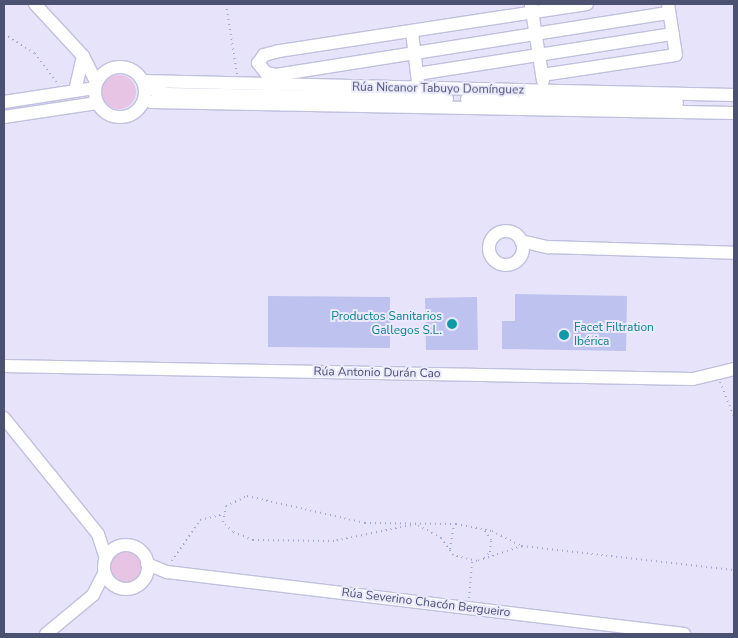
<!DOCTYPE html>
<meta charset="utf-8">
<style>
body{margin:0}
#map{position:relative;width:738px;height:638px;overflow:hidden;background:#e6e3fb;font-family:"Nunito Sans",sans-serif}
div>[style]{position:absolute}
.green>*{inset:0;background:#e7c3e4}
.round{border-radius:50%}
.building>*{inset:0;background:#bdc2ee}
.path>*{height:2px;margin-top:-1px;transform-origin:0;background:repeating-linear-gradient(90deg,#a0a7d3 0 1px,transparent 0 5px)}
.roads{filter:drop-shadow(1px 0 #c0c1de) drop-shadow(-1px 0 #c0c1de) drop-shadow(0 1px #c0c1de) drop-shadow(0 -1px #c0c1de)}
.minor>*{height:12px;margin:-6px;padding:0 6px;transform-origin:6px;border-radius:6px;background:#fff}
.minor>.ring{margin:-6px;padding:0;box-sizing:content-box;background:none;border:12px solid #fff;border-radius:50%}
.dots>*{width:14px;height:14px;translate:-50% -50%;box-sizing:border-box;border:2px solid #ebe9fe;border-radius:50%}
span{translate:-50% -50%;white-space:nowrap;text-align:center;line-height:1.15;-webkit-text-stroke:4px #ebe9fe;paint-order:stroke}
.street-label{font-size:12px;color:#4b5171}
.culture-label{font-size:12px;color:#0d838f}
.right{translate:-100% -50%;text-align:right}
.left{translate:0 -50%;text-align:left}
.frame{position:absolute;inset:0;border:5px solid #4b5171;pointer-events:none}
</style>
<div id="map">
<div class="green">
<i class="round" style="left:102px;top:75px;width:34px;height:34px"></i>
<i class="round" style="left:109px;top:550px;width:34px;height:34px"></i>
</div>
<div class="building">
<i style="clip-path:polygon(515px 294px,627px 296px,626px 351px,502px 349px,502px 321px,515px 321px)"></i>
<i style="clip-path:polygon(268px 296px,390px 297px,390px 348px,268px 347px)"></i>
<i style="clip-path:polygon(477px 297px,478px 350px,426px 350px,425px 298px)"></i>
</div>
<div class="path">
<i style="left:226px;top:4px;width:71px;rotate:81.1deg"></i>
<i style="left:4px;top:34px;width:36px;rotate:32deg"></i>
<i style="left:35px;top:53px;width:38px;rotate:53deg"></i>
<i style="left:720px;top:382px;width:37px;rotate:68deg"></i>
<i style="left:522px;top:546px;width:47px;rotate:161.6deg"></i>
<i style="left:477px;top:561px;width:25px;rotate:-166deg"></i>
<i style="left:453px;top:555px;width:21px;rotate:-125deg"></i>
<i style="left:441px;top:538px;width:29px;rotate:-151deg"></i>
<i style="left:416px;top:524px;width:84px;rotate:168.3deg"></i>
<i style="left:334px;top:541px;width:81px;rotate:-179.3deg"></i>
<i style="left:253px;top:540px;width:22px;rotate:-158deg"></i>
<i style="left:233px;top:532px;width:14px;rotate:-135deg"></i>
<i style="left:223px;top:522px;width:16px;rotate:-79deg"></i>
<i style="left:226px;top:506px;width:23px;rotate:-25deg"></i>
<i style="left:247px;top:496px;width:121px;rotate:12.9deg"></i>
<i style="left:365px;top:523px;width:91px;rotate:0.6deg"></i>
<i style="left:456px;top:524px;width:37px;rotate:11deg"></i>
<i style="left:492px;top:531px;width:34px;rotate:27deg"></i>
<i style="left:522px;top:546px;width:213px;rotate:6.5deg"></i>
<i style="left:450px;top:549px;width:24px;rotate:-81deg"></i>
<i style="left:484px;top:558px;width:8px;rotate:-45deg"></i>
<i style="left:490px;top:552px;width:12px;rotate:-85deg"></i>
<i style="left:491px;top:540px;width:12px;rotate:-125deg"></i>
<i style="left:172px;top:561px;width:50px;rotate:-55.7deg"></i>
<i style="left:200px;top:520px;width:25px;rotate:-14deg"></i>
<i style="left:469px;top:598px;width:37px;rotate:-85deg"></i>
</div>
<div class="roads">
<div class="minor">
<i style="left:35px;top:4px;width:71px;rotate:47.3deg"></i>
<i style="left:83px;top:56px;width:28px;rotate:63deg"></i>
<i style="left:587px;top:4px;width:312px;rotate:171.3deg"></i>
<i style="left:279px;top:51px;width:16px;rotate:165deg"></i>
<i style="left:264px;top:55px;width:10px;rotate:127deg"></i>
<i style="left:258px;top:63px;width:13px;rotate:51deg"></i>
<i style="left:266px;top:73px;width:10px;rotate:11deg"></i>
<i style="left:276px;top:75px;width:398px;rotate:-9deg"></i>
<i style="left:531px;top:5px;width:77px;rotate:81deg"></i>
<i style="left:412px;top:32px;width:50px;rotate:83.2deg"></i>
<i class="ring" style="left:95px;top:67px;width:38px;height:38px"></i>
<i style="left:417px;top:74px;width:259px;rotate:-8.9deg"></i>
<i style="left:542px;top:75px;width:135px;rotate:-8.5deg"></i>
<i style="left:676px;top:55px;width:52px;rotate:-98.9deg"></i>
<i style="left:143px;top:81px;width:591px;rotate:1.36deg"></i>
<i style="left:150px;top:89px;width:18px;rotate:16deg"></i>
<i style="left:167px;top:94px;width:280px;rotate:1deg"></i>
<i style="left:75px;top:91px;width:36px;rotate:-77deg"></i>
<i style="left:467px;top:99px;width:210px;rotate:1.1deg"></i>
<i style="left:4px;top:102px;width:91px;rotate:-8.8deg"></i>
<i style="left:151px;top:102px;width:583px;rotate:1.08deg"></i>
<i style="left:4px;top:117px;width:94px;rotate:-8.6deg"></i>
<i class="ring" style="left:489px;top:231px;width:22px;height:22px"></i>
<i style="left:521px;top:241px;width:28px;rotate:13deg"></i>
<i style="left:548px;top:247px;width:186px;rotate:1.8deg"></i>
<i style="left:4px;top:366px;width:689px;rotate:1.08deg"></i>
<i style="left:693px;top:379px;width:42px;rotate:-13.7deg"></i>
<i style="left:4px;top:418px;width:149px;rotate:51deg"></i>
<i style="left:98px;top:534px;width:25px;rotate:72deg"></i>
<i class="ring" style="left:104px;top:545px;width:32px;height:32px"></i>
<i style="left:147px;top:564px;width:22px;rotate:22deg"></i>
<i style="left:167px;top:572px;width:521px;rotate:6.84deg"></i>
<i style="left:46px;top:634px;width:61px;rotate:-39.7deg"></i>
<i style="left:93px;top:595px;width:25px;rotate:-63deg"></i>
</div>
</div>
<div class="dots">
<i style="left:452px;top:324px;background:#0f9aa8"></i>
<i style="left:564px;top:335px;background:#0f9aa8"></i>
</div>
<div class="street-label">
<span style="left:438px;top:89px;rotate:1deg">Rúa Nicanor Tabuyo Domínguez</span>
<span style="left:377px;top:373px;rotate:1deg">Rúa Antonio Durán Cao</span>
<span style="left:426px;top:603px;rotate:7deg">Rúa Severino Chacón Bergueiro</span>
</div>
<div class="culture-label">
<span class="right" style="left:442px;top:324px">Productos Sanitarios<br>Gallegos S.L.</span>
<span class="left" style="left:574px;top:335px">Facet Filtration<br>Ibérica</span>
</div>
<div class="frame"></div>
</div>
